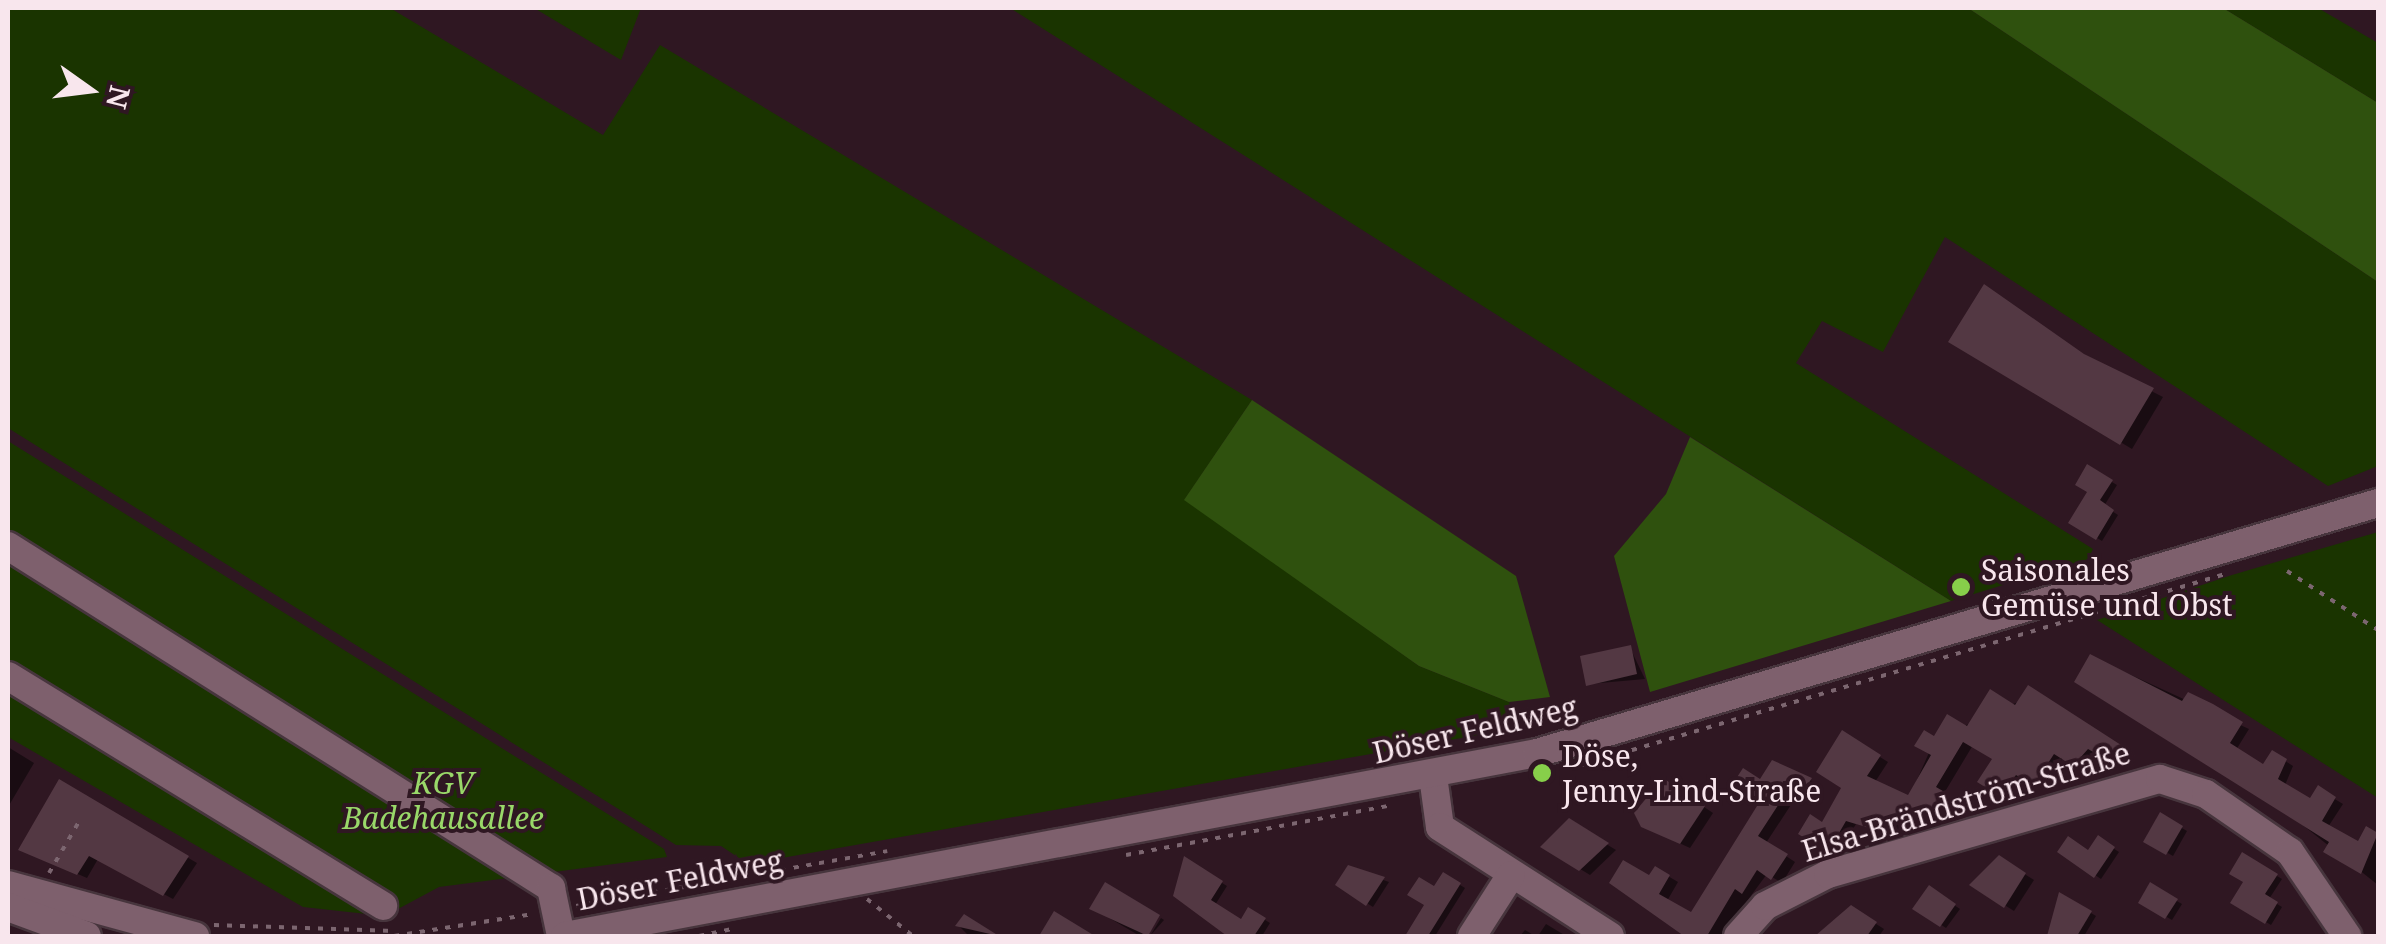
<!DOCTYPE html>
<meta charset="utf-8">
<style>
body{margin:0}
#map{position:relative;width:2386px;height:944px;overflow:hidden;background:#2f1722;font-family:"Noto Serif",serif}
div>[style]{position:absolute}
.green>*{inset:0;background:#1a3400}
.forest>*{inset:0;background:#2f510e}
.shadow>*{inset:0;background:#0007}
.building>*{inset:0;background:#533843}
.path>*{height:4px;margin-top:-2px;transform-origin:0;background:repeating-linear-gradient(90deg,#7c6670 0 5px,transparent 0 13px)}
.roads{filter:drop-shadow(2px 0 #47353d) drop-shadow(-2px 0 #47353d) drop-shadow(0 2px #47353d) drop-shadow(0 -2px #47353d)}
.minor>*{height:28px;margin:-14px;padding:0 14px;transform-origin:14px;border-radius:14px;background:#7e606d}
.dots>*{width:28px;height:28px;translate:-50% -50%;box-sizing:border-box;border:5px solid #2f1722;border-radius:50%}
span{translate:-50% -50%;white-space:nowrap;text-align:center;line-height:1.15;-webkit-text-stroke:8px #2f1722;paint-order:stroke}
.poi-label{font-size:30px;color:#f8e6ed}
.left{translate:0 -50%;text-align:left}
.street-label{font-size:30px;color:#f8e6ed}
.park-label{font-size:30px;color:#99d869;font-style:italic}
.frame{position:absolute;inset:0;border:10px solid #f8e6ed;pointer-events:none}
.north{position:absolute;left:40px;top:40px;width:100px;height:100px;-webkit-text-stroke:8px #2f1722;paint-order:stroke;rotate:104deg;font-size:28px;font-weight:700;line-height:40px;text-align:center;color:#f8e6ed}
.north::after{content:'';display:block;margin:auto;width:35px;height:45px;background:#f8e6ed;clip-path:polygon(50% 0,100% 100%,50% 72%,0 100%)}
</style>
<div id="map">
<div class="green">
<i style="clip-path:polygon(8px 8px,390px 8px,603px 135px,660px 45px,1252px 400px,1185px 499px,1419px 666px,1509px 702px,1518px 728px,748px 864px,721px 846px,676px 845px,8px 428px)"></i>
<i style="clip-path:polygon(534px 8px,641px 8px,621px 60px)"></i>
<i style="clip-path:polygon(1010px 8px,1968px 8px,2378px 282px,2378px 466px,2328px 486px,1945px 237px,1883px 352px,1822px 321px,1796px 363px,2093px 549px,2088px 559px,1951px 601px)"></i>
<i style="clip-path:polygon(2223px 8px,2318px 8px,2378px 43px,2378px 103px)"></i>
<i style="clip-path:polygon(8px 441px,664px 849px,667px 857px,439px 887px,385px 916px,303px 907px,8px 737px)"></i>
<i style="clip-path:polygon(2378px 532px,2378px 798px,2097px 620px,2232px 575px)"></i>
</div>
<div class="forest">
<i style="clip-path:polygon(1968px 8px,2223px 8px,2378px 103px,2378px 282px)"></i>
<i style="clip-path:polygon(1252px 400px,1516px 576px,1550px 697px,1509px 702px,1419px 666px,1184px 500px)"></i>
<i style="clip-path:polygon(1690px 437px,1951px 601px,1650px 692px,1614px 556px,1666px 494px)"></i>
</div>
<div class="shadow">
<i style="clip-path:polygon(1952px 341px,2090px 360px,2163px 397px,2132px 449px)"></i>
<i style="clip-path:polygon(2088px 468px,2117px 485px,2104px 506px,2118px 515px,2102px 541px,2072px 522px,2090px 492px)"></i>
<i style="clip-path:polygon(1630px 648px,1645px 679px,1589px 684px)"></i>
<i style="clip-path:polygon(2092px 657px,2249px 729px,2236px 750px,2264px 767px,2273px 753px,2293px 766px,2285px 785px,2310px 802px,2318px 789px,2343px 804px,2328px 827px,2359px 844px,2367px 830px,2378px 836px,2378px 885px)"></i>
<i style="clip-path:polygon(2038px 693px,2129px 752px,2121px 765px,2099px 752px,2084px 769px,2064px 757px,2043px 789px,2026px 778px,2012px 800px,1981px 781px,1996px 758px,1973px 745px,1943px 795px,1956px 802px,1942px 825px,1921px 813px,1892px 835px,1856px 824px,1838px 854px,1802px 833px,1823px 825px,1845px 788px,1843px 734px,1888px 762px,1875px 782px,1909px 798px,1935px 739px)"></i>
<i style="clip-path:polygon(8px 747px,34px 763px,8px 807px)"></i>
<i style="clip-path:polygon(1810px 780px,1819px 785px,1811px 798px,1800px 791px,1766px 843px,1795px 862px,1782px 883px,1767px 874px,1721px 936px,1691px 936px,1612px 882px,1650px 879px,1656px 869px,1678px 882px,1667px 901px,1692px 915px,1760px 805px,1761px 782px)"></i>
<i style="clip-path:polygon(60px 783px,197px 863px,173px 899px,98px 859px,87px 878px,29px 853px)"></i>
<i style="clip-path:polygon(1673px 786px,1713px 813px,1690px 848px,1653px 831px)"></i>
<i style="clip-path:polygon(2161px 816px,2187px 831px,2173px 856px,2147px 841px)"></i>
<i style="clip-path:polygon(1570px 822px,1616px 850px,1590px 875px,1543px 846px)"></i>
<i style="clip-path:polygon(2099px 839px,2119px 852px,2101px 879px,2061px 852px,2089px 853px)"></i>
<i style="clip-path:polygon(2243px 856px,2282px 879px,2269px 899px,2282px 907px,2271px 925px,2233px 902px,2246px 881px)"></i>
<i style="clip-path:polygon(1999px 858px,2034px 880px,2014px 911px,1973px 885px)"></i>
<i style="clip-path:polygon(1185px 860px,1227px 886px,1215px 905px,1242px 922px,1249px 910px,1270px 923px,1262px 936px,1233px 936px,1176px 895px)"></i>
<i style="clip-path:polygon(1349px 868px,1389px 882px,1373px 907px,1338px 885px)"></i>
<i style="clip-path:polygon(1444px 875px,1465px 888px,1435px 936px,1408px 936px)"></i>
<i style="clip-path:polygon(2151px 886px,2182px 904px,2172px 920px,2141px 902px)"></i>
<i style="clip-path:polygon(1929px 888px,1960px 909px,1946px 928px,1916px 908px)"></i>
<i style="clip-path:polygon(2061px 895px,2096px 916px,2084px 936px,2050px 934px)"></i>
<i style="clip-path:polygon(1092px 908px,1157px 915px,1140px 936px)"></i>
<i style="clip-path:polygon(1851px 908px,1884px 929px,1879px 936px,1819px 936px)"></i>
<i style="clip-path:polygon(964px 917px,995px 936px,969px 936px,959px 926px)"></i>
<i style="clip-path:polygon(1161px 918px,1164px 920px,1150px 936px)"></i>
<i style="clip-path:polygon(1546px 924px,1566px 936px,1538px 936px)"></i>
<i style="clip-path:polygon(1525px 930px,1535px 936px,1520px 936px)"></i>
</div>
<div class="building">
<i style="clip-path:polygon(1984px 284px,2084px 354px,2154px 388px,2120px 445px,1948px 342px)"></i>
<i style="clip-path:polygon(2087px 464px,2113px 480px,2100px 500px,2114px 510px,2096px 540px,2068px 523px,2087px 492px,2075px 485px)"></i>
<i style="clip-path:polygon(1631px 645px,1637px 674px,1586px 686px,1580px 656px)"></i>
<i style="clip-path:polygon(2090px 654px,2182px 701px,2188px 692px,2213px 704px,2243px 722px,2230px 743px,2263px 764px,2272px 750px,2287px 759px,2278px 779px,2310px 798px,2318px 785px,2336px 797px,2322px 821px,2358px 841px,2366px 826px,2378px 833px,2361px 874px,2323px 852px,2329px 842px,2074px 682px)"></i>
<i style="clip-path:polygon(2028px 685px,2121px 745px,2111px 762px,2088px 749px,2073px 766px,2054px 754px,2033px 786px,2016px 775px,2001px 797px,1977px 782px,1992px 759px,1963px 742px,1936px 787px,1948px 794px,1931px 822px,1911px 810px,1882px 832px,1846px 821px,1828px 852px,1798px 834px,1810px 814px,1822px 822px,1841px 788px,1816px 772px,1842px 730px,1881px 755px,1867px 776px,1908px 795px,1931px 755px,1914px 746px,1924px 730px,1934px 736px,1947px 714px,1967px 726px,1990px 689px,2015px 705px)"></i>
<i style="clip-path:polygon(1772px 760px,1812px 778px,1801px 795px,1790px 787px,1758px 836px,1788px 854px,1771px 880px,1757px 870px,1742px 894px,1735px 889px,1707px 936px,1684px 936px,1609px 883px,1623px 860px,1649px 875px,1655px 866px,1670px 875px,1659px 894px,1691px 912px,1757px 806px,1730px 788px,1743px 768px,1760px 779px)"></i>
<i style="clip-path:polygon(1663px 778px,1705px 806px,1680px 844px,1641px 827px,1634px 813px)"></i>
<i style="clip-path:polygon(59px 779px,189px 856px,163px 896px,89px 856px,77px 875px,18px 850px)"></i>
<i style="clip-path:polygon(2160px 812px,2183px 826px,2166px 855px,2143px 842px)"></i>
<i style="clip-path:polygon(1569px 818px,1609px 843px,1579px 871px,1540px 847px)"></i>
<i style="clip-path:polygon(2098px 835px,2115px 847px,2094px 878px,2057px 852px,2068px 836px,2088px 850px)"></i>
<i style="clip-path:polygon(2242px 852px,2278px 874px,2265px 894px,2278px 902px,2265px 924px,2230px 903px,2243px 882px,2229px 874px)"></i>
<i style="clip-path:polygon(1999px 855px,2026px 873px,2004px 908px,1969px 885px)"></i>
<i style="clip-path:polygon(1184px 856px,1223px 881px,1211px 900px,1241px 919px,1248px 907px,1266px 918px,1254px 936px,1227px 936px,1173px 896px)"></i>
<i style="clip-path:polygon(1348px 865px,1385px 877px,1366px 906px,1335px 885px)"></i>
<i style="clip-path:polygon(1443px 872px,1461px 883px,1428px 936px,1405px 936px,1424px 905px,1407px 895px,1419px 877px,1434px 886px)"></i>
<i style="clip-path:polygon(1105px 882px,1160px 915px,1148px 936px,1089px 909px)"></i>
<i style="clip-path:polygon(2150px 882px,2178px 899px,2165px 919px,2138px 903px)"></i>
<i style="clip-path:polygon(1929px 885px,1956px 904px,1940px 927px,1912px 909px)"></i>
<i style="clip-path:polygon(2059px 892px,2092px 911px,2077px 936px,2047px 936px)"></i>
<i style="clip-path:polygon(1851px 905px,1877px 922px,1867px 936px,1815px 936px)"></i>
<i style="clip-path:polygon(1054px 911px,1095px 936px,1039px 936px)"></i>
<i style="clip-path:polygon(964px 914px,999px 936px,955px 926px)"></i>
</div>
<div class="path">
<i style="left:2287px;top:571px;width:108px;rotate:33deg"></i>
<i style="left:1582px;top:765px;width:671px;rotate:-16.54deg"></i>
<i style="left:1126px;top:855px;width:271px;rotate:-10.6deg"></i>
<i style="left:49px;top:873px;width:61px;rotate:-59.7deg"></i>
<i style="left:867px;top:899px;width:59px;rotate:38.8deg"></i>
<i style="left:576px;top:906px;width:316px;rotate:-10deg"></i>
<i style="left:214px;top:925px;width:180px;rotate:1.9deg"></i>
<i style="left:394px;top:936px;width:141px;rotate:-9deg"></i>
<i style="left:699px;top:936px;width:35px;rotate:-12deg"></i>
</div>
<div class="roads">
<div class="minor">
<i style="left:8px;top:546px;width:642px;rotate:32.2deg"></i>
<i style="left:551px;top:888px;width:49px;rotate:78.2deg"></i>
<i style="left:8px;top:676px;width:440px;rotate:31.5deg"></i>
<i style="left:1433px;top:776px;width:51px;rotate:82.2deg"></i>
<i style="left:1440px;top:827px;width:202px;rotate:32.7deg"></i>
<i style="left:8px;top:885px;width:194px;rotate:15.3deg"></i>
<i style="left:8px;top:907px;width:84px;rotate:20.2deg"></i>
<i style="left:565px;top:936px;width:989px;rotate:-10.66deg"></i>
<i style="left:1537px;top:753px;width:877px;rotate:-16.56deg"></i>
<i style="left:1472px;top:936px;width:72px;rotate:-57.4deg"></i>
<i style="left:1738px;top:936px;width:40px;rotate:-48deg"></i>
<i style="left:1765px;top:906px;width:71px;rotate:-26.9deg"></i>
<i style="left:1828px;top:874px;width:345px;rotate:-16deg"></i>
<i style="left:2160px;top:779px;width:48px;rotate:18.1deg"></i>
<i style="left:2206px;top:794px;width:102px;rotate:34.6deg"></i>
<i style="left:2290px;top:852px;width:102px;rotate:55.8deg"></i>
</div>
</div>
<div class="dots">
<i style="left:1961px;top:587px;background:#87cf4a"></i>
<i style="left:1542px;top:773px;background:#87cf4a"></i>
</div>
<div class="poi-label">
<span class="left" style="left:1981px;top:587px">Saisonales<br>Gemüse und Obst</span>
<span class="left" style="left:1562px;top:773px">Döse,<br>Jenny-Lind-Straße</span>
</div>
<div class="street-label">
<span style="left:1475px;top:730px;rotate:-13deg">Döser Feldweg</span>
<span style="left:1966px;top:802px;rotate:-17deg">Elsa-Brändström-Straße</span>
<span style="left:680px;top:880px;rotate:-11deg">Döser Feldweg</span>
</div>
<div class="park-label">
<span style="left:443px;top:800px">KGV<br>Badehausallee</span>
</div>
<div class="frame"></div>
<div class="north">N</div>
</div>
